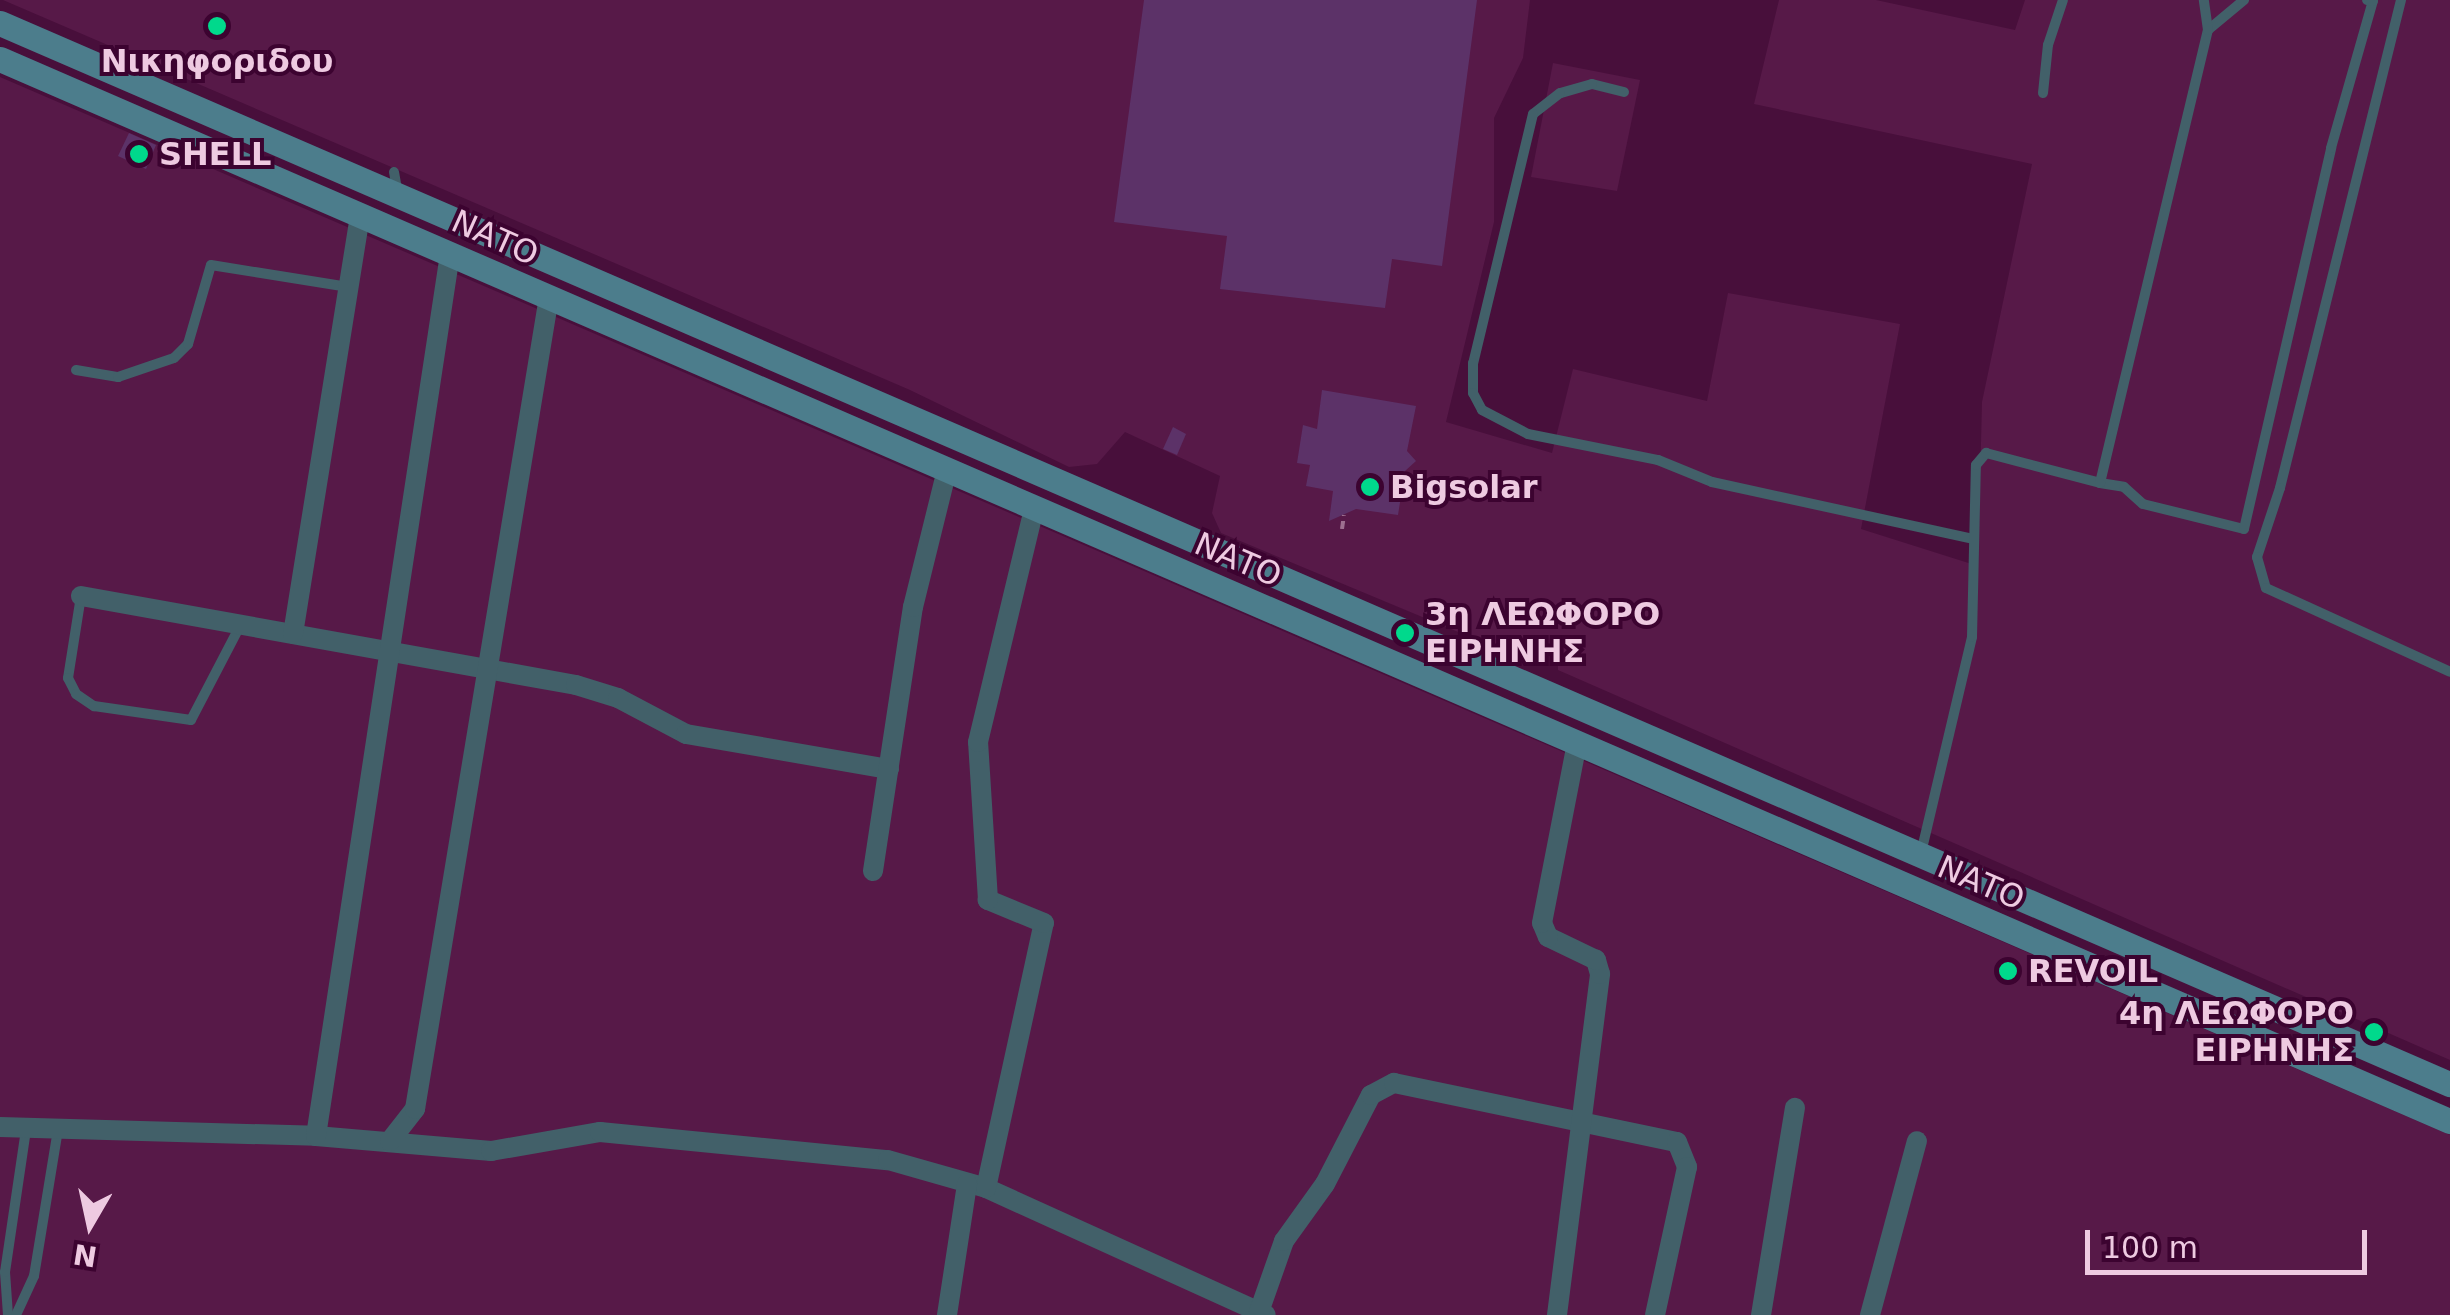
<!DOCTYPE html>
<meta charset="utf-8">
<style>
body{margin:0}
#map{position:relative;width:2450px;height:1315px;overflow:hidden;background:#480f3b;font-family:"DejaVu Sans",sans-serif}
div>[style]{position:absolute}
.built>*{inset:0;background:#571948}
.building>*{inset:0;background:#5c3268}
.path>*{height:4px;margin-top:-2px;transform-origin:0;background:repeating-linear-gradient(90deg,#9d6f90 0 8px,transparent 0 13px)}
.service>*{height:10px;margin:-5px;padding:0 5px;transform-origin:5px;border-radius:5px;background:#426069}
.minor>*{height:20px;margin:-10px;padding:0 10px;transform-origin:10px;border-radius:10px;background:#426069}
.secondary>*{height:25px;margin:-12.5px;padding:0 12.5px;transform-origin:12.5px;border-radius:12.5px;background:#4c7d8c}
.dots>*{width:28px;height:28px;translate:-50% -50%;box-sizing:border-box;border:5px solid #3c0330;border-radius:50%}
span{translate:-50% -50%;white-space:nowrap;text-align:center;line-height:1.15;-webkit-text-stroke:8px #3c0330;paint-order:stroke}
.poi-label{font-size:32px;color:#eecae1;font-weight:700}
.left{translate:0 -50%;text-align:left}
.right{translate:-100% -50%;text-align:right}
.street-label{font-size:32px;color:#eecae1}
.north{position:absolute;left:40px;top:1175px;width:100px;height:100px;-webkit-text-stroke:8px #3c0330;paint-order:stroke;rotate:189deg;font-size:28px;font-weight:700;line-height:40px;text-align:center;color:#eecae1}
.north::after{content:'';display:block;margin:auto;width:35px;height:45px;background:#eecae1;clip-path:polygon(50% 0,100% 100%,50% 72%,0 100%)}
.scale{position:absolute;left:2085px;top:1230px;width:282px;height:45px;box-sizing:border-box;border:5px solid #eecae1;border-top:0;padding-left:12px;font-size:30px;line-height:35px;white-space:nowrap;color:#eecae1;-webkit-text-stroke:8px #3c0330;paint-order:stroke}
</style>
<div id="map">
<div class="built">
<i style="clip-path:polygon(3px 0,1530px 0,1523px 58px,1494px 118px,1494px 222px,1446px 422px,1552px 453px,1573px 369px,1707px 401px,1728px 293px,1900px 324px,1861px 529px,1978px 566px,1982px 402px,2032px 164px,1754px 104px,1779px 0,1876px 0,2015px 30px,2025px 0,2450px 0,2450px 1060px,1558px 670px,1558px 650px,1529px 639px,1511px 654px,1221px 533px,1212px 513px,1220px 476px,1125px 432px,1097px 464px,1069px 467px,910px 390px)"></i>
<i style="clip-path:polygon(1553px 63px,1640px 80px,1617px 191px,1531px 177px)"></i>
<i style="clip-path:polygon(0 77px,2450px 1135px,2450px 1315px,0 1315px)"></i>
</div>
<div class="building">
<i style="clip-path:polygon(1144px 0,1477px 0,1442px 266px,1392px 259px,1385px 308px,1220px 289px,1227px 236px,1114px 222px)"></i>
<i style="clip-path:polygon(129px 133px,156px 145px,146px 169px,118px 156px)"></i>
<i style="clip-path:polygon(1322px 390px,1416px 406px,1407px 451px,1416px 461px,1405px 471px,1398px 515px,1356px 509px,1329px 521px,1333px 491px,1306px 486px,1310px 465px,1297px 463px,1303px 425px,1317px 429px)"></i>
<i style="clip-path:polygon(1173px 427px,1186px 434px,1177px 455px,1163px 449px)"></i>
</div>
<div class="path">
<i style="left:1342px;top:529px;width:14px;rotate:-82deg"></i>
</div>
<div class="service">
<i style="left:2401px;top:0;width:503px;rotate:103.93deg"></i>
<i style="left:2280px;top:488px;width:73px;rotate:108.4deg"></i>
<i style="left:2257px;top:557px;width:32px;rotate:74deg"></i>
<i style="left:2266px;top:588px;width:202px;rotate:24.5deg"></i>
<i style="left:2208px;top:30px;width:47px;rotate:-39.8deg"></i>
<i style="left:1624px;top:92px;width:33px;rotate:-166deg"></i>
<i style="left:1592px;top:84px;width:33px;rotate:164deg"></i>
<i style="left:1560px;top:93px;width:34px;rotate:142deg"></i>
<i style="left:1533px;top:114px;width:256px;rotate:103.5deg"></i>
<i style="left:1473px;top:363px;width:30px;rotate:90deg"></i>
<i style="left:1473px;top:393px;width:19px;rotate:62deg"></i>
<i style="left:1482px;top:410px;width:52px;rotate:27.6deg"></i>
<i style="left:1528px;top:434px;width:133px;rotate:11.3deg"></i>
<i style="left:1658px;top:460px;width:58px;rotate:22.2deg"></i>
<i style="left:1712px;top:482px;width:267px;rotate:12.3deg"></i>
<i style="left:2043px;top:93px;width:48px;rotate:-84.1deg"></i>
<i style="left:2048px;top:45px;width:47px;rotate:-71.6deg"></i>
<i style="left:394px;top:172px;width:22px;rotate:80deg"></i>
<i style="left:76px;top:370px;width:43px;rotate:9.5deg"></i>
<i style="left:118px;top:377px;width:59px;rotate:-18.7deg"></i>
<i style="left:174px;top:358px;width:20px;rotate:-45deg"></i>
<i style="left:188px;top:344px;width:82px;rotate:-73.8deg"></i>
<i style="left:211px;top:265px;width:139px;rotate:9.1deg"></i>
<i style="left:2100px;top:483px;width:24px;rotate:9deg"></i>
<i style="left:2124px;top:487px;width:25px;rotate:42deg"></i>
<i style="left:2143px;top:504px;width:104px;rotate:13.9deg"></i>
<i style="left:2244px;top:529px;width:391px;rotate:-77.1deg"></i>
<i style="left:2331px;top:148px;width:153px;rotate:-74.1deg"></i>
<i style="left:2373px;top:1px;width:6px;rotate:-171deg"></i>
<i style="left:81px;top:596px;width:83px;rotate:99deg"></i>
<i style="left:68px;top:678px;width:18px;rotate:63deg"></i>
<i style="left:76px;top:694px;width:22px;rotate:34deg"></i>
<i style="left:94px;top:706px;width:98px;rotate:8.2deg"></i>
<i style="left:191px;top:720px;width:106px;rotate:-62.5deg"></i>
<i style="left:1921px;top:853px;width:222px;rotate:-76.7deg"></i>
<i style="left:1972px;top:637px;width:172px;rotate:-88.7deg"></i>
<i style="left:1976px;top:465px;width:16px;rotate:-50deg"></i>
<i style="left:1986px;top:453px;width:118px;rotate:14.7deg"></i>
<i style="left:2100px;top:483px;width:466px;rotate:-76.6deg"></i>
<i style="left:2208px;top:30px;width:30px;rotate:-98deg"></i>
<i style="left:8px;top:1315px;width:43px;rotate:-94deg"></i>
<i style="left:5px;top:1272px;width:145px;rotate:-81.6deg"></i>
<i style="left:16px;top:1315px;width:43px;rotate:-65.2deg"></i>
<i style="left:34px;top:1276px;width:149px;rotate:-80.7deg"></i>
</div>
<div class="minor">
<i style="left:81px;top:596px;width:503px;rotate:10.19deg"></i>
<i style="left:576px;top:685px;width:44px;rotate:17.2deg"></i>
<i style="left:618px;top:698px;width:77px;rotate:27.9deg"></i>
<i style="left:686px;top:734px;width:206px;rotate:9.8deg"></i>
<i style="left:293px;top:634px;width:424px;rotate:-80.9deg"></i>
<i style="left:873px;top:871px;width:267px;rotate:-81.4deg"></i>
<i style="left:913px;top:607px;width:141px;rotate:-76.1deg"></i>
<i style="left:0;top:1127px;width:316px;rotate:1.6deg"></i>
<i style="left:316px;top:1136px;width:176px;rotate:4.9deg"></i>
<i style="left:491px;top:1151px;width:111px;rotate:-9.9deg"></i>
<i style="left:600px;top:1132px;width:289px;rotate:5.6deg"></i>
<i style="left:888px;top:1160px;width:102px;rotate:15.9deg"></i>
<i style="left:986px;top:1188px;width:307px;rotate:24.4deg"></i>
<i style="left:316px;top:1136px;width:892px;rotate:-81.36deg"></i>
<i style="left:390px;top:1141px;width:41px;rotate:-52deg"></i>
<i style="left:415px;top:1109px;width:823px;rotate:-80.63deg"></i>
<i style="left:986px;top:1188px;width:271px;rotate:-77.7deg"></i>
<i style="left:1044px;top:923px;width:61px;rotate:-157.7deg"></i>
<i style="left:988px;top:900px;width:158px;rotate:-93.6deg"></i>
<i style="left:978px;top:742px;width:241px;rotate:-76.5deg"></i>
<i style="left:1259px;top:1312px;width:75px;rotate:-70.6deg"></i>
<i style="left:1284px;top:1241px;width:70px;rotate:-54.3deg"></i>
<i style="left:1325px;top:1184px;width:100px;rotate:-62.7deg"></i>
<i style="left:1371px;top:1095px;width:26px;rotate:-28deg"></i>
<i style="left:1394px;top:1083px;width:289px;rotate:11.8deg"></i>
<i style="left:1677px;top:1142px;width:27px;rotate:68deg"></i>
<i style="left:1687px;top:1167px;width:151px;rotate:102.2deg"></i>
<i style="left:947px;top:1315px;width:133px;rotate:-81.3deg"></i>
<i style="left:1557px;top:1315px;width:344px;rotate:-82.8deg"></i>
<i style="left:1600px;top:974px;width:15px;rotate:-106deg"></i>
<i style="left:1596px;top:960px;width:53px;rotate:-154.4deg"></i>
<i style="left:1548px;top:937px;width:15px;rotate:-113deg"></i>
<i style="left:1542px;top:923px;width:183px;rotate:-79deg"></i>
<i style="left:1761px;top:1315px;width:210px;rotate:-80.7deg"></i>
<i style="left:1870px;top:1315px;width:180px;rotate:-74.9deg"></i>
</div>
<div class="secondary">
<i style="left:0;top:23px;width:2670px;rotate:23.42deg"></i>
<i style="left:0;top:59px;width:2670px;rotate:23.44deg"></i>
</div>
<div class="dots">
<i style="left:217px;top:26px;background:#00d98c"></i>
<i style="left:139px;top:154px;background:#00d98c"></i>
<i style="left:1370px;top:487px;background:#00d98c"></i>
<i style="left:1405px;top:633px;background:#00d98c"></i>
<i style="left:2008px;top:971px;background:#00d98c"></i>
<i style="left:2374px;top:1032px;background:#00d98c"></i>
</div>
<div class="poi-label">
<span style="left:217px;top:61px">Νικηφοριδου</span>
<span class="left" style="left:159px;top:154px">SHELL</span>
<span class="left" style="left:1390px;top:487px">Bigsolar</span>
<span class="left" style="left:1425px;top:633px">3η ΛΕΩΦΟΡΟ<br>ΕΙΡΗΝΗΣ</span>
<span class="left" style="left:2028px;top:971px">REVOIL</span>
<span class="right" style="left:2354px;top:1032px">4η ΛΕΩΦΟΡΟ<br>ΕΙΡΗΝΗΣ</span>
</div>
<div class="street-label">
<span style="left:495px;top:238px;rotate:24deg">ΝΑΤΟ</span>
<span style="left:1238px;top:560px;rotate:23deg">ΝΑΤΟ</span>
<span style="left:1981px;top:883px;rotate:23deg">ΝΑΤΟ</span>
</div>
<div class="north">N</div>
<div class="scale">100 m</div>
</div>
